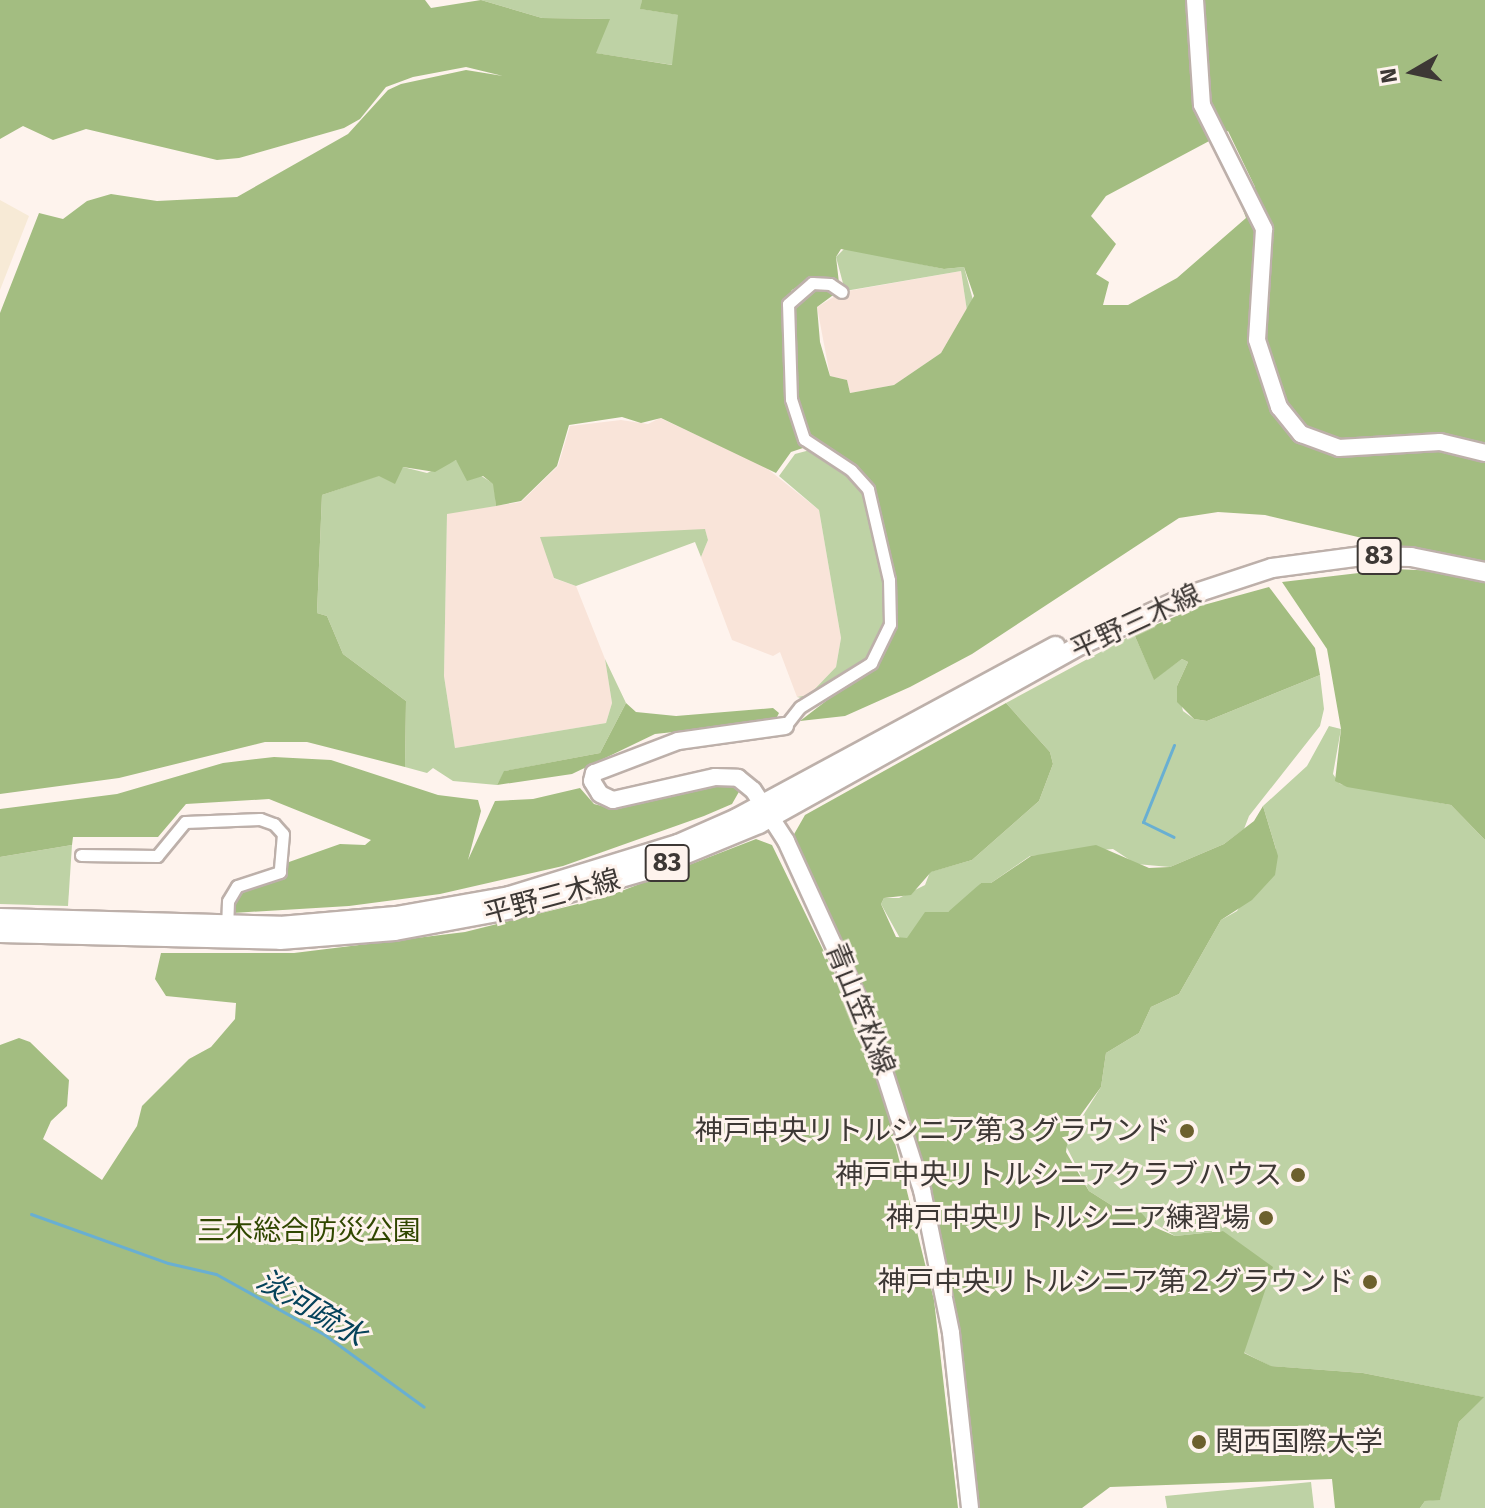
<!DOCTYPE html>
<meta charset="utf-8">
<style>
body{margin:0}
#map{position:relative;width:1485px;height:1508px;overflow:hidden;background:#fef3ed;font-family:"Fira Sans","Noto Sans JP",sans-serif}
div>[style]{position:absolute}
.commercial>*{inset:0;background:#f7ead6}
.built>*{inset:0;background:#f9e4d9}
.green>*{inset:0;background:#bed2a5}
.forest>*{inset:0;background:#a3bd81}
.stream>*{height:3px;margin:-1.5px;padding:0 1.5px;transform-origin:1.5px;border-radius:1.5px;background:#69afd2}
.roads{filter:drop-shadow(2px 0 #bdb0aa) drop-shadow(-2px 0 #bdb0aa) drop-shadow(0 2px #bdb0aa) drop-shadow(0 -2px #bdb0aa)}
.street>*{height:11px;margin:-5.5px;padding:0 5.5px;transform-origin:5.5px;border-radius:5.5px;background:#fff}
.secondary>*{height:16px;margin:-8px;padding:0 8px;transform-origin:8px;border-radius:8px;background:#fff}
.primary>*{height:18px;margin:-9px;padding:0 9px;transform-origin:9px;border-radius:9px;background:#fff}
.dots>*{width:22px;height:22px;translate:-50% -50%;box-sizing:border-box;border:4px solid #fef3ed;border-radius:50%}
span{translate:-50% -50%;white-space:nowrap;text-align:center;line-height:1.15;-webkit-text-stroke:6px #fef3ed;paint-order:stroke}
.shield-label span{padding:2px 6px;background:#fef3ed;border:2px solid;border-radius:6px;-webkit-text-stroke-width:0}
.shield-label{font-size:26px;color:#3d3835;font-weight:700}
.street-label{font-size:28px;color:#3d3835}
.poi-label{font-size:28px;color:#3d3835}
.right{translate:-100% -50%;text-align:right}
.left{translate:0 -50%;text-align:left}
.park-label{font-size:28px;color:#304701}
.water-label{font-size:30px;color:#06435b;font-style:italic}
.north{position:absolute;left:1373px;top:32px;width:80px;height:80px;-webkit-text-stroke:6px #fef3ed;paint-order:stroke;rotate:261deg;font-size:22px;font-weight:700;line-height:32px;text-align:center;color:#3d3835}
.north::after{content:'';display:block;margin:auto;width:28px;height:36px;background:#3d3835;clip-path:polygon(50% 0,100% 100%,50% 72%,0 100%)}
</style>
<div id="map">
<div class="commercial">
<i style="clip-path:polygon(0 200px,29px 216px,0 290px)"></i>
</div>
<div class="built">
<i style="clip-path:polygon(961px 271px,967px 311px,941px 353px,894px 385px,850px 393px,847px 380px,830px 376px,817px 307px,842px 292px)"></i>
<i style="clip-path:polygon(660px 418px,764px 466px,819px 510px,841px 638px,836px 667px,809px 695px,797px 697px,780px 652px,773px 656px,732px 640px,701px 557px,708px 540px,705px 530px,553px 578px,576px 586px,605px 659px,612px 703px,606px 723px,455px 748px,444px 676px,447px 513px,521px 502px,558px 466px,570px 426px,621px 420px,648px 424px)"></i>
</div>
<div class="green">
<i style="clip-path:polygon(481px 0,642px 0,641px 9px,679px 15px,673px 65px,595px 53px,609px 19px,542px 18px)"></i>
<i style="clip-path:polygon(845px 248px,944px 269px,964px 267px,973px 300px,967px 311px,961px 271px,845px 291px,836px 257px)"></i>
<i style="clip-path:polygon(810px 450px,845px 470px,865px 492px,888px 595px,885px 628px,872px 658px,811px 700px,797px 697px,809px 695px,836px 667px,841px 638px,819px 510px,779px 476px,795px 454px)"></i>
<i style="clip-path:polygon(456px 460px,494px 484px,496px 506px,447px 514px,444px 676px,455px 748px,606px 723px,612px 703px,605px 659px,626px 703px,600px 753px,505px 771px,497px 785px,453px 781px,433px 768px,427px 773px,405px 767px,406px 701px,343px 654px,327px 616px,317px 613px,322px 495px,403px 467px,427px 473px)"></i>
<i style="clip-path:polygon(705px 529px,708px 540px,701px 557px,695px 542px,576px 586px,554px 578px,540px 537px)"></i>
<i style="clip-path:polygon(1134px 634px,1154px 679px,1182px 659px,1188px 662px,1177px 686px,1183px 711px,1194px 719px,1207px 721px,1320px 675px,1324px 709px,1320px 726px,1249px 816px,1244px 829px,1224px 844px,1170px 867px,1136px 864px,1113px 849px,1030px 856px,991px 883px,981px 883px,965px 901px,902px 942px,881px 904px,884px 898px,899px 898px,925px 885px,930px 872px,972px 860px,1039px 801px,1053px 764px,1050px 752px,1006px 703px)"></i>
<i style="clip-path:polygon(1329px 726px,1341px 729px,1333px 774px,1340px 784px,1451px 805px,1485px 840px,1485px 1508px,1420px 1508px,1425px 1501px,1440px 1499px,1459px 1422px,1483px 1397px,1363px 1373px,1270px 1366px,1243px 1352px,1223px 1231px,1175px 1236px,1128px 1207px,1119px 1210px,1089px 1191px,1065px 1144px,1101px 1087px,1106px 1053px,1139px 1033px,1151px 1007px,1179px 994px,1221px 920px,1237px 911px,1276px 849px,1263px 806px,1307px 766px)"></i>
<i style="clip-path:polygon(72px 845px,68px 906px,0 904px,0 857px)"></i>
<i style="clip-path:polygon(1311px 1482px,1314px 1508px,1167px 1508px,1165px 1496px)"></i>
</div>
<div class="forest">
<i style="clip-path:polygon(evenodd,0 0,425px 0,431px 8px,481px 0,542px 18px,610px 19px,596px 53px,672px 65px,678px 15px,640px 9px,642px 0,1485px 0,1485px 567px,1265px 515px,1218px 512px,1179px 518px,972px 654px,910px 687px,845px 716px,800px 721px,878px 661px,891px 638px,895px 597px,871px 488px,807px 438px,796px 410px,788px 314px,798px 294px,821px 286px,836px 293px,817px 307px,820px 342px,830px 376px,847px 380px,850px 393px,894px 385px,941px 353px,974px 296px,964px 267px,944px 269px,841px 249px,836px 257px,839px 283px,807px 281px,792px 290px,784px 304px,787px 398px,795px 431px,806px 447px,791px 452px,776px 473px,661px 418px,641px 423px,622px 417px,569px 425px,557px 466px,521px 501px,496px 506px,493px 484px,483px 476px,467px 481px,456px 460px,435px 472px,403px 467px,395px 484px,379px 476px,322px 495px,317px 613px,327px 616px,343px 654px,406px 701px,405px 767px,307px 742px,265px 742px,119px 778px,0 794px,0 313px,39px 213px,63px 219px,87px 201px,111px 194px,157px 201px,237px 197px,348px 134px,388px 90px,401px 84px,466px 70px,503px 76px,466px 67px,413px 77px,386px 87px,360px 119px,344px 128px,239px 158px,217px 160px,86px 129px,53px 140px,23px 126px,0 139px,0 0,1228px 131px,1255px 187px,1238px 196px,1246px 218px,1177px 278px,1128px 305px,1103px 305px,1109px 282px,1096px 274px,1116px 244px,1091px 216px,1106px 196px,1228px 131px)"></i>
<i style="clip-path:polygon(1393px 569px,1439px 571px,1485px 581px,1485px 840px,1451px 805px,1347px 787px,1335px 781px,1341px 729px,1327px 649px,1282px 582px)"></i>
<i style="clip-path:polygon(1269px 587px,1315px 648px,1320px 675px,1207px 721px,1194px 719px,1177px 702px,1177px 686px,1188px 662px,1182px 659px,1154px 680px,1134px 634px,1200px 606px)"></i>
<i style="clip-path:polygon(626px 703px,636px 712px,676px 716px,773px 708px,779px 713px,775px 721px,655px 734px,572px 774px,497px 785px,504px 771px,600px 753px)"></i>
<i style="clip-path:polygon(1006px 703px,1050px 752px,1053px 764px,1039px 801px,972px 860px,931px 872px,911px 895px,884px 898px,881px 904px,896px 937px,907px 938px,925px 912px,948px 912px,981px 883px,991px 883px,1031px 856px,1096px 845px,1149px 868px,1170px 867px,1224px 844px,1254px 821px,1263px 806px,1278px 856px,1275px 875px,1252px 900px,1221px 920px,1179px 994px,1151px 1007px,1139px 1033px,1106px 1053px,1101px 1087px,1069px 1131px,1066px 1152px,1089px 1191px,1119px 1210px,1136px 1207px,1154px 1227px,1175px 1236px,1223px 1231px,1273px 1267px,1244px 1353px,1271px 1366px,1363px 1373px,1484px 1397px,1459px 1422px,1440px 1500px,1425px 1501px,1420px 1508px,1335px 1508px,1332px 1479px,1110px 1487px,1082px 1508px,976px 1508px,961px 1353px,929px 1192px,875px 1022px,793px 836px,805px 815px)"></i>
<i style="clip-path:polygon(274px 757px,331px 760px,438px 795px,478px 800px,481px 811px,468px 860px,495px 801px,533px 799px,580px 788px,594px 804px,614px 809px,724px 783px,740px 790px,732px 804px,704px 816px,563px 866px,440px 894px,349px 906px,233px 913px,237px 895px,275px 880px,289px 862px,340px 844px,365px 845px,371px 840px,269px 799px,186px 804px,158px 837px,73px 837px,72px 845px,0 857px,0 809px,117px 794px,223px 763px)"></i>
<i style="clip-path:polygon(756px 839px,772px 845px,791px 884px,845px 995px,885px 1103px,934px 1300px,958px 1508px,0 1508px,0 1045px,19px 1038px,30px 1042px,69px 1080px,67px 1106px,51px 1121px,43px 1139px,102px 1180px,137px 1126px,142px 1106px,189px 1059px,211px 1047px,235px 1019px,236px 1003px,166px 996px,155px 979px,161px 953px,294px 953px,465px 932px,606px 897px)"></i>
</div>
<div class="stream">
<i style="left:1174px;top:745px;width:83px;rotate:111.9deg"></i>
<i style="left:1143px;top:822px;width:34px;rotate:26deg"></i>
<i style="left:31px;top:1214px;width:145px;rotate:19.7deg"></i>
<i style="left:168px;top:1263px;width:49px;rotate:12.9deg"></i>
<i style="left:216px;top:1274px;width:125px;rotate:29.2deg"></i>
<i style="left:325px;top:1335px;width:122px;rotate:36deg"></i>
</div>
<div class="roads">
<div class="street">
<i style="left:785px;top:726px;width:24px;rotate:-52deg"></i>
<i style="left:800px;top:707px;width:84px;rotate:-31.8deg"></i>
<i style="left:871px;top:663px;width:43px;rotate:-64deg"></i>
<i style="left:890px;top:624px;width:44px;rotate:-91.3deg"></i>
<i style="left:889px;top:580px;width:93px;rotate:-103deg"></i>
<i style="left:868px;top:489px;width:25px;rotate:-132deg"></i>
<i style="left:851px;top:470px;width:56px;rotate:-146.6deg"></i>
<i style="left:804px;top:439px;width:42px;rotate:-108deg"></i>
<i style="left:791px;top:399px;width:95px;rotate:-91.8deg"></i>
<i style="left:788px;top:304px;width:32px;rotate:-41deg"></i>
<i style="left:812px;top:283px;width:18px;rotate:3deg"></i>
<i style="left:830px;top:284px;width:14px;rotate:34deg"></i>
<i style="left:81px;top:855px;width:76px;rotate:0.8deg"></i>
<i style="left:157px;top:856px;width:44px;rotate:-50.5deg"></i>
<i style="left:185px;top:822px;width:75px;rotate:-2.3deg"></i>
<i style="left:260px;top:819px;width:15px;rotate:20deg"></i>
<i style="left:274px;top:824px;width:13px;rotate:48deg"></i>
<i style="left:283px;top:834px;width:38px;rotate:95deg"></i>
<i style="left:280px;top:872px;width:45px;rotate:162deg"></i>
<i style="left:237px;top:886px;width:17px;rotate:121deg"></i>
<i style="left:228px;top:901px;width:26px;rotate:92deg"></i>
</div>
<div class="secondary">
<i style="left:1195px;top:0;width:105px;rotate:86.2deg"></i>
<i style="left:1202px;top:105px;width:139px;rotate:63.4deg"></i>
<i style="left:1264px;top:229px;width:111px;rotate:93.6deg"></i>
<i style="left:1257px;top:340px;width:71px;rotate:71.8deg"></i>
<i style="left:1279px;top:407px;width:35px;rotate:51deg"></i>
<i style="left:1301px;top:434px;width:40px;rotate:20.2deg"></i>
<i style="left:1339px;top:448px;width:101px;rotate:-3.4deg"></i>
<i style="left:1440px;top:442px;width:46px;rotate:13.7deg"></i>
<i style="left:785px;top:726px;width:108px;rotate:172deg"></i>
<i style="left:678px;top:741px;width:90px;rotate:159.1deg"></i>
<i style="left:594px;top:773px;width:8px;rotate:104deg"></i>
<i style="left:592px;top:781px;width:15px;rotate:58deg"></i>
<i style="left:600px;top:794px;width:14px;rotate:25deg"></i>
<i style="left:613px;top:800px;width:105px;rotate:-12.7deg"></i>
<i style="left:715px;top:777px;width:23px;rotate:2deg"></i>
<i style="left:738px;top:778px;width:19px;rotate:39deg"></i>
<i style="left:753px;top:790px;width:61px;rotate:57.1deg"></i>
<i style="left:786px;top:841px;width:195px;rotate:65.4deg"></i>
<i style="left:867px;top:1018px;width:181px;rotate:72.3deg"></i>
<i style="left:922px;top:1190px;width:146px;rotate:78.5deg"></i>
<i style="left:951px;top:1333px;width:176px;rotate:83.8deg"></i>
</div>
<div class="primary">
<i style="left:0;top:918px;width:280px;rotate:1.6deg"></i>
<i style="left:280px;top:926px;width:116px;rotate:-4.9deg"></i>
<i style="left:396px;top:916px;width:115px;rotate:-10deg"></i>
<i style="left:509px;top:896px;width:177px;rotate:-17.1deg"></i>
<i style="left:678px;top:844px;width:64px;rotate:-23.8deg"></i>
<i style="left:737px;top:818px;width:362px;rotate:-28.4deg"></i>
<i style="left:0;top:933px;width:280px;rotate:1.4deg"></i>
<i style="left:280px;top:940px;width:115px;rotate:-4.5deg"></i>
<i style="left:395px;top:931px;width:120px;rotate:-10.6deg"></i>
<i style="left:513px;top:909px;width:137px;rotate:-16.1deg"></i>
<i style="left:645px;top:871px;width:123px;rotate:-22.4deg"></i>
<i style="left:759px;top:824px;width:368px;rotate:-29.1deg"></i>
<i style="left:1081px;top:645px;width:120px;rotate:-24.6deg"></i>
<i style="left:1190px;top:595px;width:86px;rotate:-18.2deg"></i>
<i style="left:1272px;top:568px;width:91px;rotate:-7.6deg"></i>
<i style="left:1362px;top:556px;width:49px;rotate:1.2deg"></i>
<i style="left:1411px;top:557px;width:76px;rotate:11.5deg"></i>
</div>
</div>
<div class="dots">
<i style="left:1187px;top:1131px;background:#6c602d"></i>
<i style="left:1298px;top:1175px;background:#6c602d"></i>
<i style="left:1266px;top:1218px;background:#6c602d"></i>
<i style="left:1370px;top:1282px;background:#6c602d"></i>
<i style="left:1199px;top:1442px;background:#6c602d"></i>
</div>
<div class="shield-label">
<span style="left:1379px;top:556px">83</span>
<span style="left:667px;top:863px">83</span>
</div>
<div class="street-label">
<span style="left:1136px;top:622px;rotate:-25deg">平野三木線</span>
<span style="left:552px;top:897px;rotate:-15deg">平野三木線</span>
<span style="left:860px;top:1009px;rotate:68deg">青山笠松線</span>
</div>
<div class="poi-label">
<span class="right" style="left:1171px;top:1131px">神戸中央リトルシニア第３グラウンド</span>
<span class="right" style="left:1282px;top:1175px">神戸中央リトルシニアクラブハウス</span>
<span class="right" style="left:1250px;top:1218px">神戸中央リトルシニア練習場</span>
<span class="right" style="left:1354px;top:1282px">神戸中央リトルシニア第２グラウンド</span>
<span class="left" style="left:1215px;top:1442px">関西国際大学</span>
</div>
<div class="park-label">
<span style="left:309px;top:1231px">三木総合防災公園</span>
</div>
<div class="water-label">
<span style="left:311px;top:1308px;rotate:31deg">淡河疏水</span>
</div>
<div class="north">N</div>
</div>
